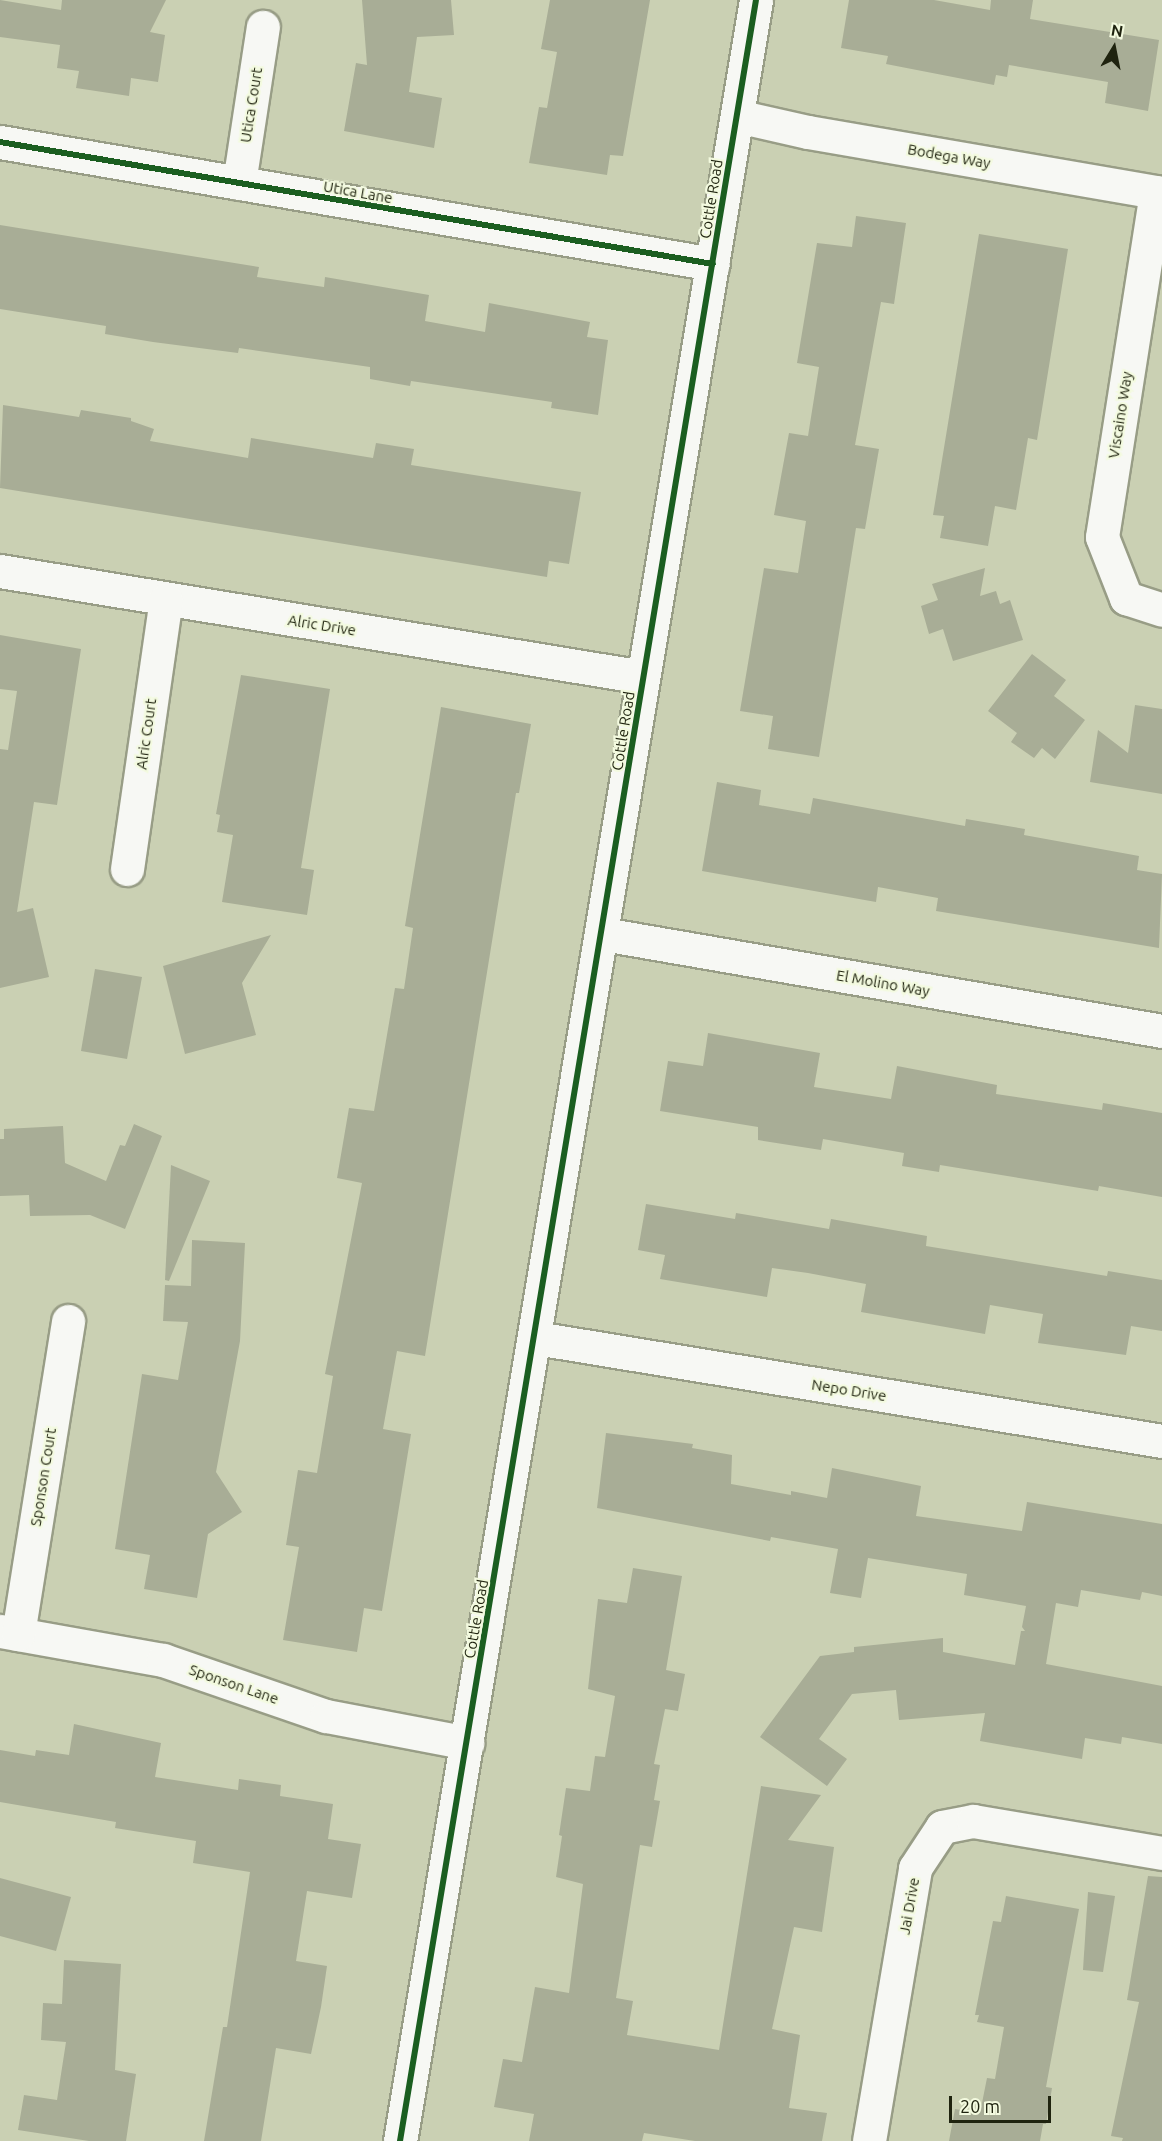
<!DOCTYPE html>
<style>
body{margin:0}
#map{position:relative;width:1162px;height:2141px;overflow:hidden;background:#cad0b3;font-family:Ubuntu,sans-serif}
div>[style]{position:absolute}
.building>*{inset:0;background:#a8ad96}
.roads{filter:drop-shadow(2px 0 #989d86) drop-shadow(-2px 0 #989d86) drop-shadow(0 2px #989d86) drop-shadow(0 -2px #989d86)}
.street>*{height:33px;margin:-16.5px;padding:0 16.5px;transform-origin:16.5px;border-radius:16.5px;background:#f7f8f4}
.secondary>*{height:33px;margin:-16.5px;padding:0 16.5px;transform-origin:16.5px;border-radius:16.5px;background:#f7f8f4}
.cycleway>*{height:6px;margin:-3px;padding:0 3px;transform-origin:3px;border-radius:3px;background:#1b5e20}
span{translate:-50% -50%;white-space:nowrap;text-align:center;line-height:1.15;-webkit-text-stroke:4.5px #f3fadf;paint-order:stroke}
.street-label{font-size:15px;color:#1f230f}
.north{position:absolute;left:1084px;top:18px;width:60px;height:60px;-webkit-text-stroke:4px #f3fadf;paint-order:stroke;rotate:10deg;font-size:16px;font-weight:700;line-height:24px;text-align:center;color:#1f230f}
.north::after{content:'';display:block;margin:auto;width:21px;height:27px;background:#1f230f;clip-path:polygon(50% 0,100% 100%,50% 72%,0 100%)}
.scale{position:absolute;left:949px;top:2096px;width:102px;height:27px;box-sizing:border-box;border:3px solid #1f230f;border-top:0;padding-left:8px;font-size:18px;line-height:21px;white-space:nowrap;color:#1f230f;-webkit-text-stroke:4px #f3fadf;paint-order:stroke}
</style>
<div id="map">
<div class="building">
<i style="clip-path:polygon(0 0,61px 10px,62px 0,166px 0,150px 32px,165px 35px,158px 82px,131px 78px,129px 96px,76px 88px,79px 71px,57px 68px,60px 45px,0 37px)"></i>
<i style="clip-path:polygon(362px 0,451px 0,454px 35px,417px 37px,409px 92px,442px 98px,434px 148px,344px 131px,356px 63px,367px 65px)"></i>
<i style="clip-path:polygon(550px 0,650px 0,623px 156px,610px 155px,607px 175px,529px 163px,539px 107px,547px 108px,557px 52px,541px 49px)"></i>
<i style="clip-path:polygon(849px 0,934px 0,990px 10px,991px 0,1033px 0,1030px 19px,1159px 40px,1148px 111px,1105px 103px,1108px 82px,1009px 65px,1007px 77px,996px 75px,994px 85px,886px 64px,888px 56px,841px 48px)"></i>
<i style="clip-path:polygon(856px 216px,906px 223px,894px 304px,881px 302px,855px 445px,879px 449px,865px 529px,856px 528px,819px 757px,768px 749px,773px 716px,740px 711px,764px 568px,798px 573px,806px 521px,774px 515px,789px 433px,808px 436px,819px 367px,797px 363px,817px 243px,852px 247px)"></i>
<i style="clip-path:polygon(0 225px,259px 267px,257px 277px,324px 287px,325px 277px,429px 295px,425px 321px,485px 332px,489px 303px,590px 322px,587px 337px,608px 340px,598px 415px,551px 408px,552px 402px,411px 381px,410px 386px,370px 379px,370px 367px,239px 348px,238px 353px,153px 342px,105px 334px,106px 326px,0 309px)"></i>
<i style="clip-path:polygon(979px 234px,1068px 249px,1037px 440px,1028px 438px,1016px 510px,995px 506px,988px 546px,940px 538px,944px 516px,933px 515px)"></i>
<i style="clip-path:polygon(3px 405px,79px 417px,81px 410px,131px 418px,131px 421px,154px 429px,150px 441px,248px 458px,251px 438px,373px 458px,376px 443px,414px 449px,411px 465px,581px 492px,569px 564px,549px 561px,547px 577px,0 488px)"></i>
<i style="clip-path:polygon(985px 568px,980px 596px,996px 591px,1000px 604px,1010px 600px,1023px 640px,953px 661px,943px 629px,929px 634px,921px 606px,938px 600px,932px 584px)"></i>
<i style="clip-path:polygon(0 635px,81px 649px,57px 805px,34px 802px,17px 912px,33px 908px,49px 977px,0 988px,0 749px,8px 750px,17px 691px,0 689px)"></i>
<i style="clip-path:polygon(1032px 654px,1066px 680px,1054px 696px,1085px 720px,1055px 759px,1042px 748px,1034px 758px,1011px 742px,1017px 733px,988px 711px)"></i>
<i style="clip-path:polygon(241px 675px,330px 689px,301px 868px,314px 870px,307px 915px,222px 902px,233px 835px,217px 832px,220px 815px,216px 814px)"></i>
<i style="clip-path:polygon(1135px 705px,1162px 709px,1162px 794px,1090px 782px,1098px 730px,1128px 753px)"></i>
<i style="clip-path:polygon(441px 707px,531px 724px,519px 793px,516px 793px,425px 1356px,397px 1351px,383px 1429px,411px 1434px,382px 1611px,364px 1608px,357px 1652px,283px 1640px,299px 1547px,286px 1545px,298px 1470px,317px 1473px,333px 1376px,325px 1374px,362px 1183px,337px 1178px,349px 1108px,374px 1111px,395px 988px,404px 989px,413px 928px,405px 926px)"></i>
<i style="clip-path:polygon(717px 782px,761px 790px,759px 805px,810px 814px,813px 798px,965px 826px,966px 819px,1025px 829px,1024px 835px,1139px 856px,1137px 870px,1162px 874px,1159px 948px,936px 911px,938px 898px,878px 887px,876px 902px,702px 871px)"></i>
<i style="clip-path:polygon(271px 935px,242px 983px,256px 1035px,185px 1054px,163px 966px)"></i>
<i style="clip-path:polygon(95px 969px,142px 977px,127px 1059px,81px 1051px)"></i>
<i style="clip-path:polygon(708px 1033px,820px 1053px,814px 1087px,891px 1099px,897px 1066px,997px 1085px,996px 1094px,1102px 1110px,1103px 1103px,1162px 1113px,1162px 1197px,1099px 1186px,1098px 1191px,940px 1165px,939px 1172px,902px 1166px,904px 1153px,823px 1139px,821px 1150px,758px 1140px,758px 1127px,660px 1111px,668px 1061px,703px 1066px)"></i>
<i style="clip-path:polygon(134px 1124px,162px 1136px,125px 1229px,90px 1215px,30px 1216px,29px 1195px,0 1196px,0 1139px,4px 1139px,4px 1129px,63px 1126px,65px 1163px,106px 1181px,120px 1145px,125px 1146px)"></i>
<i style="clip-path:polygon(171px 1165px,210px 1181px,169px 1281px,165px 1280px)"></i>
<i style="clip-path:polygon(646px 1204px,735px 1219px,736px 1213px,829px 1229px,831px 1219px,927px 1236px,926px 1246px,1107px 1276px,1108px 1271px,1162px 1280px,1162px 1331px,1131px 1326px,1126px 1355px,1038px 1343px,1043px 1314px,990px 1305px,985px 1334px,861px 1312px,866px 1284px,808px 1273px,772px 1268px,767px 1297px,660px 1279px,665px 1255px,638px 1250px)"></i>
<i style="clip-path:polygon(192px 1240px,245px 1243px,240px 1341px,216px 1472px,242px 1512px,208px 1534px,197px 1598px,144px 1589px,150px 1555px,115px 1549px,142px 1374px,178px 1380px,188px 1322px,163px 1321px,165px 1285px,191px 1286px)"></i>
<i style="clip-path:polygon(606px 1433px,693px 1444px,692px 1448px,732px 1455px,731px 1484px,791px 1495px,791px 1491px,827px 1498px,832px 1468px,921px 1486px,916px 1516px,1022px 1531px,1027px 1502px,1162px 1524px,1162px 1596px,1142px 1592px,1140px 1600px,1081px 1590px,1078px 1607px,1056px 1603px,1046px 1664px,1162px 1686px,1162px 1744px,1122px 1737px,1121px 1744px,1085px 1738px,1082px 1759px,980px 1741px,985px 1713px,899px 1720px,896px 1690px,852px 1694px,819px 1739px,847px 1759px,827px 1786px,760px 1737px,820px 1656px,854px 1652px,854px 1647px,943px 1638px,943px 1652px,1015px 1665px,1021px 1631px,1025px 1631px,1022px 1627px,1026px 1606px,964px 1595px,967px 1574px,868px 1558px,861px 1598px,830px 1593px,838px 1549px,771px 1537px,770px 1541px,597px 1508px)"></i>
<i style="clip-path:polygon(633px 1568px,682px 1576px,666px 1670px,685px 1674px,678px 1711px,665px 1709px,654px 1764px,660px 1765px,654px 1800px,660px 1801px,652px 1847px,640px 1845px,616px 1998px,633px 2001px,627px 2035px,719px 2050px,761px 1786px,821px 1795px,788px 1840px,834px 1847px,822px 1932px,794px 1927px,772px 2029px,800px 2035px,789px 2108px,827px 2113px,822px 2141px,695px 2141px,644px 2133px,642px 2141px,529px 2141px,534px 2114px,494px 2107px,503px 2059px,522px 2062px,535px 1987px,569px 1993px,583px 1884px,556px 1877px,562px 1836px,559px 1835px,566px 1788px,590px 1791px,595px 1756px,605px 1757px,615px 1696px,588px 1689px,598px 1599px,627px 1603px)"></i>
<i style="clip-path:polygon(74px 1724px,161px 1743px,155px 1777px,238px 1790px,239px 1779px,281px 1785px,280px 1796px,333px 1804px,328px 1839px,361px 1844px,352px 1898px,307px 1891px,296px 1961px,327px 1966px,321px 2007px,311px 2054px,276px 2048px,261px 2141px,204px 2141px,223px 2027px,227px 2027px,250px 1872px,193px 1863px,196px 1841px,115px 1828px,116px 1822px,0 1802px,0 1750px,35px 1756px,36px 1750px,69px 1755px)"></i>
<i style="clip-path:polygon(1148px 1876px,1162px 1877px,1162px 2141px,1122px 2141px,1123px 2138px,1111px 2136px,1139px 2002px,1127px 2000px)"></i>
<i style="clip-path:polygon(0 1878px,71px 1897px,56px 1951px,0 1936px)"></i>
<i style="clip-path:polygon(1088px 1892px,1115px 1896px,1103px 1972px,1083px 1970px)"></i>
<i style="clip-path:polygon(1006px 1896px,1079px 1909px,1046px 2087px,1052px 2088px,1046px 2124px,1043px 2124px,1040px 2141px,949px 2141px,955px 2109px,980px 2113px,987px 2078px,995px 2079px,1004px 2027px,977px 2022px,979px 2015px,975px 2015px,993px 1921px,1001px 1922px)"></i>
<i style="clip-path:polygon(64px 1960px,121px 1964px,115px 2070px,136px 2074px,126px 2141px,89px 2141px,18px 2130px,24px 2095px,57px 2100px,66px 2042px,41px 2040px,43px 2003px,62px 2004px)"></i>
</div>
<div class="roads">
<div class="street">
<i style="left:737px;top:116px;width:73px;rotate:12.7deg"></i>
<i style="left:808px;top:132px;width:359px;rotate:9.8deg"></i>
<i style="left:0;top:142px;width:723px;rotate:9.71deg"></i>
<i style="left:239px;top:183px;width:158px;rotate:-81.3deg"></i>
<i style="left:1156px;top:192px;width:349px;rotate:98.9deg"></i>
<i style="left:1102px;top:537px;width:66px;rotate:68.5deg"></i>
<i style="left:1126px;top:598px;width:38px;rotate:18deg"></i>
<i style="left:0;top:571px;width:652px;rotate:9.36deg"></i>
<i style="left:127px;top:869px;width:272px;rotate:-81.8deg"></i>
<i style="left:603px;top:934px;width:567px;rotate:9.84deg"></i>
<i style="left:536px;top:1338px;width:634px;rotate:9.34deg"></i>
<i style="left:0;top:1631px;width:166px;rotate:10.1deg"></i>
<i style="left:163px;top:1660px;width:172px;rotate:19deg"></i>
<i style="left:326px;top:1716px;width:144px;rotate:10.8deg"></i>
<i style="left:18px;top:1634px;width:317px;rotate:-80.9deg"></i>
<i style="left:869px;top:2141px;width:277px;rotate:-80.4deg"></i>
<i style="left:915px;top:1868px;width:49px;rotate:-56.6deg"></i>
<i style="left:942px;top:1827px;width:32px;rotate:-11deg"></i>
<i style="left:973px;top:1821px;width:192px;rotate:9.6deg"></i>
</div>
<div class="secondary">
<i style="left:400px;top:2141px;width:2170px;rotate:-80.56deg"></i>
</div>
</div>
<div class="cycleway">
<i style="left:0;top:142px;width:723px;rotate:9.71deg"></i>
<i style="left:400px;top:2141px;width:2170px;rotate:-80.56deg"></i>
</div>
<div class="street-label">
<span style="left:251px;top:105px;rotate:-81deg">Utica Court</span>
<span style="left:949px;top:156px;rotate:10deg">Bodega Way</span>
<span style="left:358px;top:192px;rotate:10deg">Utica Lane</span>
<span style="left:711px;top:199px;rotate:-81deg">Cottle Road</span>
<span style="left:1120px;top:415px;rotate:-81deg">Viscaino Way</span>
<span style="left:322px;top:625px;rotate:9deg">Alric Drive</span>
<span style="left:623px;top:731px;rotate:-81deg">Cottle Road</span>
<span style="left:146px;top:734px;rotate:-82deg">Alric Court</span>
<span style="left:883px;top:983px;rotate:10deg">El Molino Way</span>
<span style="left:849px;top:1390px;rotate:9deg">Nepo Drive</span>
<span style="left:43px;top:1477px;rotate:-81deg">Sponson Court</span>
<span style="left:476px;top:1619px;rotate:-80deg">Cottle Road</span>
<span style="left:234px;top:1684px;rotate:19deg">Sponson Lane</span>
<span style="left:909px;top:1906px;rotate:-80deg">Jai Drive</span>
</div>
<div class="north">N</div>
<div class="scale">20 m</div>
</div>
